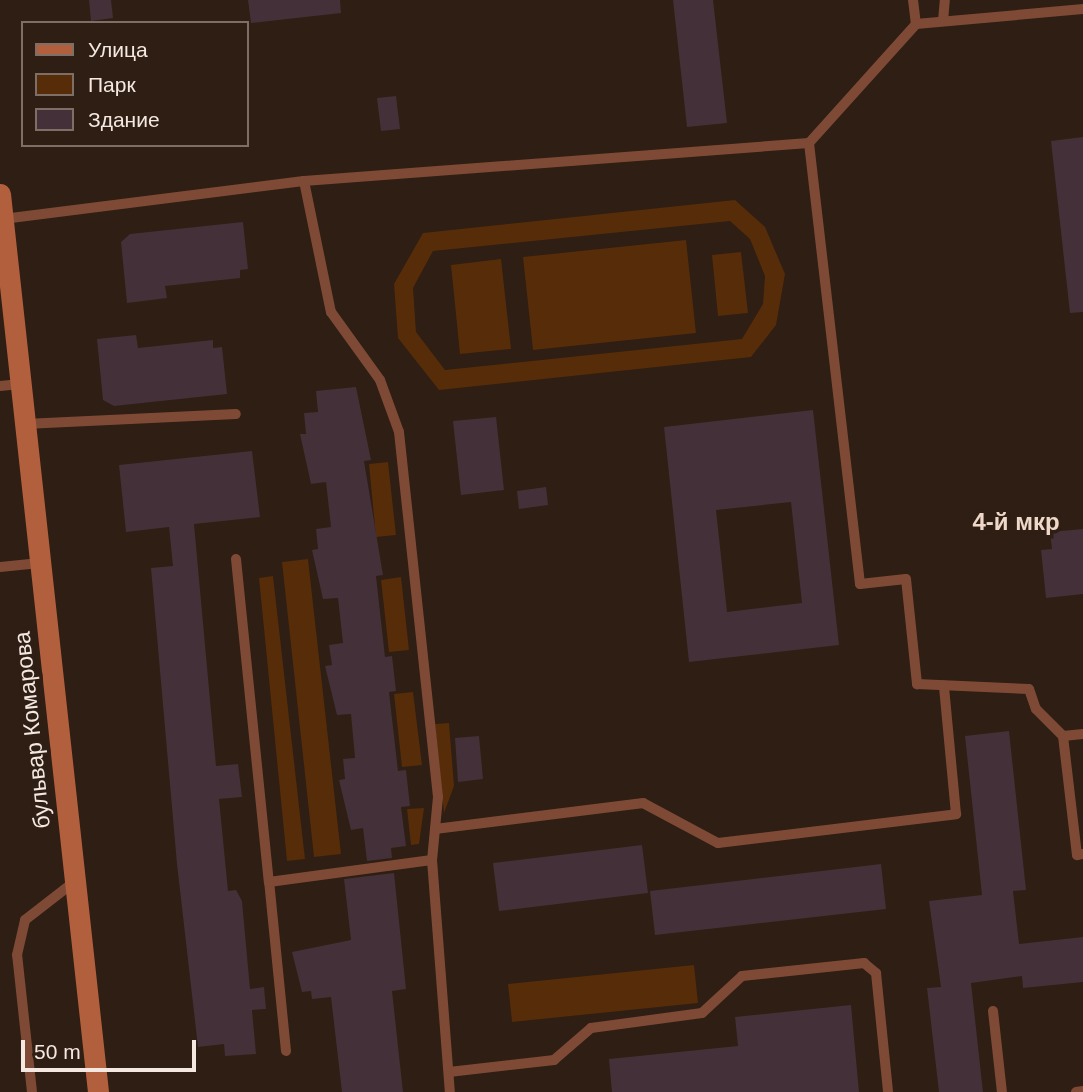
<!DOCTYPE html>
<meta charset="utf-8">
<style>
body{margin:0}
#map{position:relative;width:1083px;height:1092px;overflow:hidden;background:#2e1e13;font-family:Helvetica,sans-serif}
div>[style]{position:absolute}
.green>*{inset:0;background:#572c08}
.building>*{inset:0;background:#443038}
.lane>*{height:10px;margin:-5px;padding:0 5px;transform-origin:5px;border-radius:5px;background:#7e4a36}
.secondary>*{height:21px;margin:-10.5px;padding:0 10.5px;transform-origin:10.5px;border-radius:10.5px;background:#b25f3e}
span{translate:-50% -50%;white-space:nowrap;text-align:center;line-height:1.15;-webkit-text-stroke:7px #2e1e13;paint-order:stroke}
.street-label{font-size:23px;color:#f4e8e1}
.neighbourhood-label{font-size:24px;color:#efd8c9;font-weight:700}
.legend{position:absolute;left:21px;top:21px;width:228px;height:126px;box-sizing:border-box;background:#2e1e13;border:2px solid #7d6f65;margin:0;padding:9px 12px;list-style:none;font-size:21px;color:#f4e8e1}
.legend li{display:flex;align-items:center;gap:14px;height:35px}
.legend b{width:35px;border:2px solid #7d6f65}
.scale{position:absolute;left:21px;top:1040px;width:175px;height:32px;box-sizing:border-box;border:4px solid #f4e8e1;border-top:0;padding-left:9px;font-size:21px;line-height:24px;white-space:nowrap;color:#f4e8e1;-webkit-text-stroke:5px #2e1e13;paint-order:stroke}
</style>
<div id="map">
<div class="green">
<i style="clip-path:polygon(evenodd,735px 200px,765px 227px,785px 274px,776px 325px,751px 357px,439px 390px,398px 338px,394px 284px,423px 233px,735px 200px,730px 221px,750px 239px,765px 276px,763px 304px,742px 339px,445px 370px,416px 332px,413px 288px,433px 251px,730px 221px)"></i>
<i style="clip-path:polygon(686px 240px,696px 333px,533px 350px,523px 257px)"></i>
<i style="clip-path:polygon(741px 252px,748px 313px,718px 316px,712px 255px)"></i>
<i style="clip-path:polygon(501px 259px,511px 349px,460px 354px,451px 265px)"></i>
<i style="clip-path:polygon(388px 462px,396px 535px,376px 537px,369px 464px)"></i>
<i style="clip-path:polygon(308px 559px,341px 854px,314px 857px,282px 562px)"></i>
<i style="clip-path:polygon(273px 576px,305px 859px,287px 861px,259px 578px)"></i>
<i style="clip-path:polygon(401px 577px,409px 650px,389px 652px,381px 580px)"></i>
<i style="clip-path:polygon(413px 692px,422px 765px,402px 767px,394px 694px)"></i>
<i style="clip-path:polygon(449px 723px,454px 786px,444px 813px,435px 724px)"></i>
<i style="clip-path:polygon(424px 808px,419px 844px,411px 845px,407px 809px)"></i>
<i style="clip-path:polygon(694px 965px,698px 1003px,512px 1022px,508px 984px)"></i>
</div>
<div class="building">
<i style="clip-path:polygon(89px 0,111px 0,113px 18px,91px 21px)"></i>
<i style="clip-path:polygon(248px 0,340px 0,341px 13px,251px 23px)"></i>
<i style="clip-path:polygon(673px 0,713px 0,727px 123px,687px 127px)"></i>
<i style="clip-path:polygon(396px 96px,400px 129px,381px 131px,377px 98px)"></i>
<i style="clip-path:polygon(1083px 137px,1083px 312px,1070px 313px,1051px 141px)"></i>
<i style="clip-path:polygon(243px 222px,248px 269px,240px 270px,240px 278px,165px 286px,167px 298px,127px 303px,121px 242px,130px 234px)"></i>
<i style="clip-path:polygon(136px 335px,138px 348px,213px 340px,213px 348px,222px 347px,227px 394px,114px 406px,103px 400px,97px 339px)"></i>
<i style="clip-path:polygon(356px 387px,371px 460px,364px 461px,383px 575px,376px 576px,385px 657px,392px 656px,396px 691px,389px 692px,398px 771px,406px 770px,410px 806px,401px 807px,406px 846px,391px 848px,392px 858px,367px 861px,363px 828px,351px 830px,339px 780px,345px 779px,343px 759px,355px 758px,351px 714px,337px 715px,325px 666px,332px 665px,329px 645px,343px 643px,338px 598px,323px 599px,312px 550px,318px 549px,316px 529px,331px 527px,326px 482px,311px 484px,300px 434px,306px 434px,304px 413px,318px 412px,316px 391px)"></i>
<i style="clip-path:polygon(evenodd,813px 410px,839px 645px,689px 662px,664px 427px,813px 410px,791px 502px,802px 603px,727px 612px,716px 510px,791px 502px)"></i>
<i style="clip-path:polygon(496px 417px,504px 490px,461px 495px,453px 421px)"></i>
<i style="clip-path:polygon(252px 451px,260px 517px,194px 524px,216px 766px,238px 764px,242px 797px,219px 799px,228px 891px,236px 890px,242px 901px,250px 989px,264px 987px,266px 1009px,252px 1010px,256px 1054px,225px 1056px,224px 1044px,198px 1047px,177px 864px,151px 568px,173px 566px,169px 527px,126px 532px,119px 465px)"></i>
<i style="clip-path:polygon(546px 487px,548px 505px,519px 509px,517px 491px)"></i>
<i style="clip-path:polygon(1083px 529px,1083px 594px,1046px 598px,1041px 550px,1052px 549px,1050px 532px)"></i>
<i style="clip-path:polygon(1009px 731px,1026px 890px,1013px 891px,1019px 944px,1083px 937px,1083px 982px,1023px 988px,1022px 976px,971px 983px,983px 1092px,939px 1092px,927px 988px,941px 987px,929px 901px,982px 895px,965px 736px)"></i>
<i style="clip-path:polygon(479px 736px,483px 779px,458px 782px,455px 738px)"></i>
<i style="clip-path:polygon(642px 845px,648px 893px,499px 911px,493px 863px)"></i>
<i style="clip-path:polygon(881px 864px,886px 909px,655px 935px,650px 891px)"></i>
<i style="clip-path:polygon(394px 873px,406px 989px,392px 991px,403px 1092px,342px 1092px,331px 997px,312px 999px,311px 991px,302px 992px,292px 952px,351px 940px,344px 879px)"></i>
<i style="clip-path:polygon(851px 1005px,859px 1092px,612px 1092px,609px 1059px,738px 1046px,735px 1017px)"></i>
</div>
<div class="lane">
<i style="left:913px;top:0;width:24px;rotate:83deg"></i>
<i style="left:943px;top:21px;width:21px;rotate:-85deg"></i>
<i style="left:809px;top:143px;width:444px;rotate:83.4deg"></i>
<i style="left:860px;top:584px;width:46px;rotate:-6.2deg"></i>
<i style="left:906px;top:579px;width:106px;rotate:84deg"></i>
<i style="left:917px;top:684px;width:112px;rotate:2.6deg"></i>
<i style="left:1029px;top:689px;width:21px;rotate:71deg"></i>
<i style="left:1036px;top:709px;width:38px;rotate:45deg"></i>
<i style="left:1063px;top:736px;width:120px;rotate:83.3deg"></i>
<i style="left:1077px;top:855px;width:6px;rotate:-9deg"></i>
<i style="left:304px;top:181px;width:134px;rotate:78.4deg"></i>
<i style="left:331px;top:312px;width:84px;rotate:54.2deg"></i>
<i style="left:380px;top:380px;width:55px;rotate:69.9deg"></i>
<i style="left:399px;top:432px;width:367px;rotate:83.9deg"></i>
<i style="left:438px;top:797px;width:63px;rotate:95.4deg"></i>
<i style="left:432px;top:860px;width:233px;rotate:85.6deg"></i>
<i style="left:3px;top:219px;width:303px;rotate:-7.2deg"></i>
<i style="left:304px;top:181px;width:506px;rotate:-4.3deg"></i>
<i style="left:809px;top:143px;width:160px;rotate:-48deg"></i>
<i style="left:916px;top:24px;width:168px;rotate:-5.1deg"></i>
<i style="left:0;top:386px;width:20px;rotate:-6deg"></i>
<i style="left:25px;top:424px;width:211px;rotate:-2.7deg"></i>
<i style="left:236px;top:559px;width:325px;rotate:84.2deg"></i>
<i style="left:0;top:567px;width:40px;rotate:-5.7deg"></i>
<i style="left:1063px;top:736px;width:20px;rotate:-6deg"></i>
<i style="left:435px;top:829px;width:210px;rotate:-7.1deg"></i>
<i style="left:643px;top:803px;width:85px;rotate:28.1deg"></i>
<i style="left:718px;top:843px;width:240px;rotate:-6.9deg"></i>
<i style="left:956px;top:814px;width:129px;rotate:-95.4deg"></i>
<i style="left:993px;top:1011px;width:81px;rotate:83.7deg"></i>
<i style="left:286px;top:1051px;width:170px;rotate:-95.7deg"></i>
<i style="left:269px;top:882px;width:164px;rotate:-7.7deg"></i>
<i style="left:449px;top:1072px;width:106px;rotate:-6.5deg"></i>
<i style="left:554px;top:1060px;width:49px;rotate:-40.9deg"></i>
<i style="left:591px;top:1028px;width:112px;rotate:-7.7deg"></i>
<i style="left:702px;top:1013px;width:54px;rotate:-42.8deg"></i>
<i style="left:742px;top:976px;width:123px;rotate:-6.1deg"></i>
<i style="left:864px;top:963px;width:16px;rotate:40deg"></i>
<i style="left:876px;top:973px;width:120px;rotate:84.2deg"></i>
<i style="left:32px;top:1092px;width:138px;rotate:-96.2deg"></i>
<i style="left:17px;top:955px;width:36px;rotate:-77deg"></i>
<i style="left:25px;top:920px;width:62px;rotate:-37.8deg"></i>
<i style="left:1076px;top:1092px;width:7px;rotate:-8deg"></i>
</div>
<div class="secondary">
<i style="left:0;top:194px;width:903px;rotate:83.77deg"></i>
</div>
<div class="street-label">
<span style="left:32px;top:730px;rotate:-96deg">бульвар Комарова</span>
</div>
<div class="neighbourhood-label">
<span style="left:1016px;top:522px">4-й мкр</span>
</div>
<ul class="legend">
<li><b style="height:9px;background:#b25f3e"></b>Улица</li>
<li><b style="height:19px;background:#572c08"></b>Парк</li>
<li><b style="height:19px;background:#443038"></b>Здание</li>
</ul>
<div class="scale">50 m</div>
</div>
